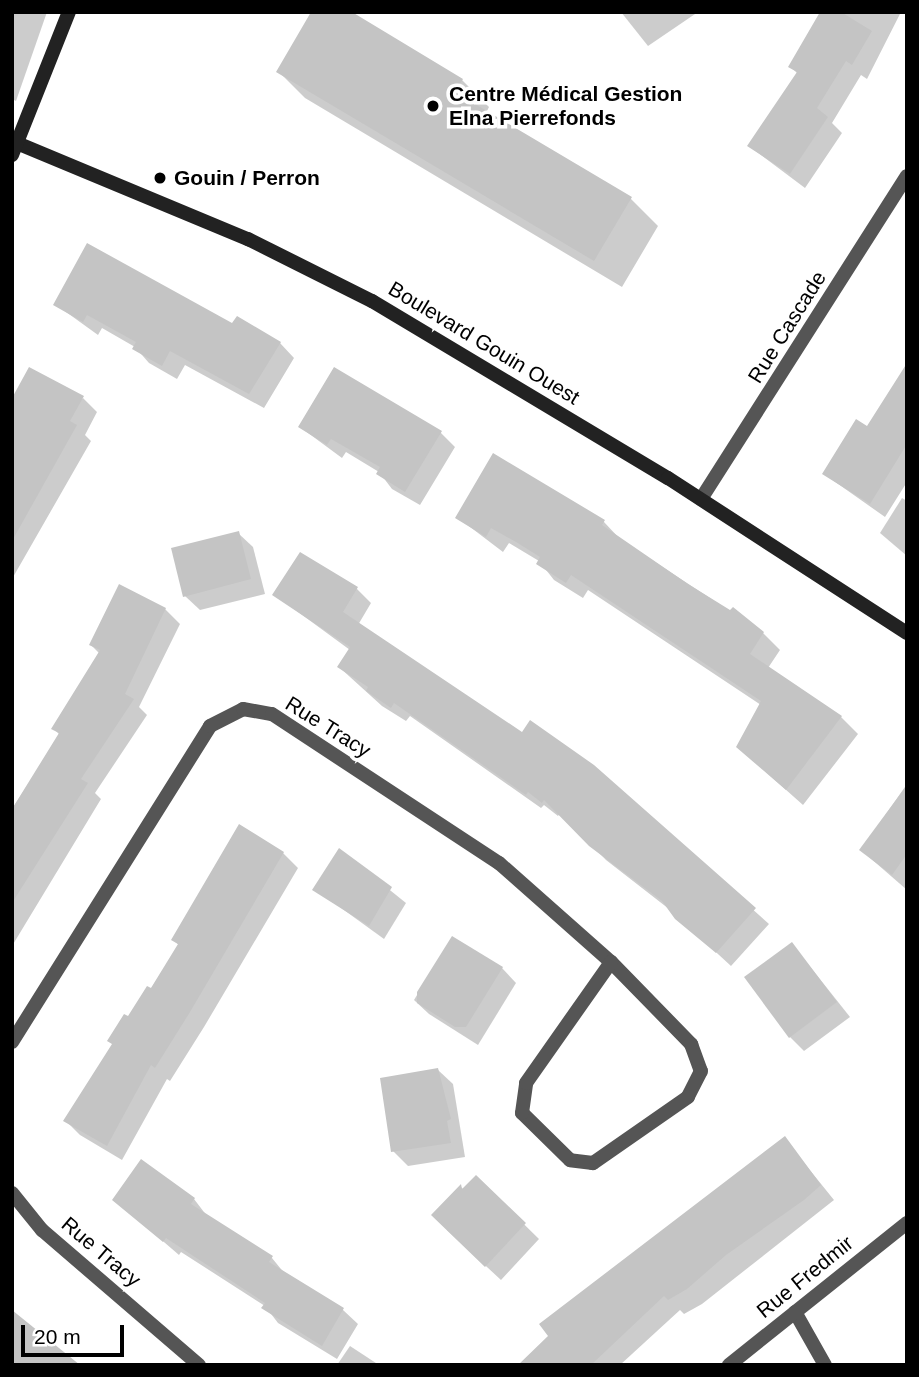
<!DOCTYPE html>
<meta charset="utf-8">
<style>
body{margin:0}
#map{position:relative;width:919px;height:1377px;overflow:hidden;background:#fff;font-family:Helvetica,sans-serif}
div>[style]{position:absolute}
.shadow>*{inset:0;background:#0003}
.building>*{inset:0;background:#c4c4c4}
.lane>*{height:14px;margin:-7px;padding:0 7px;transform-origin:7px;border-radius:7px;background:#555}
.street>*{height:14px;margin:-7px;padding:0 7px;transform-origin:7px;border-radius:7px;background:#555}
.secondary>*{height:14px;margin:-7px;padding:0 7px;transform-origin:7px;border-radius:7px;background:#222}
.dots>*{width:19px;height:19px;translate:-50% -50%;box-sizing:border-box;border:4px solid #fff;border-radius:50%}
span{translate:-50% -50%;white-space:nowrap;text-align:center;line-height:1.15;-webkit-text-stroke:7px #fff;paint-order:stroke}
.poi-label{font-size:21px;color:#000;font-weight:700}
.left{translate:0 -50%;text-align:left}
.street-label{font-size:21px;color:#000}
.frame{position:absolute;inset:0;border:14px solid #000;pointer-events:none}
.scale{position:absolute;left:21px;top:1325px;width:103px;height:32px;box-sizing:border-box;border:4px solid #000;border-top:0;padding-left:9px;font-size:21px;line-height:24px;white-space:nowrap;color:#000;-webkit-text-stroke:5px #fff;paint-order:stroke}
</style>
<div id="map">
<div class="shadow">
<i style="clip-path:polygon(12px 12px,47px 12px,16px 101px,12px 99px)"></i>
<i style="clip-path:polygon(621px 12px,698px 12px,648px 46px)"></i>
<i style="clip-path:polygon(822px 12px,901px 12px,867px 79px,861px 75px,832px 123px,842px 133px,805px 188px,749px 146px,798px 74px,790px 66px)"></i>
<i style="clip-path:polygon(278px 71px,462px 80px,489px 107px,486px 113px,631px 199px,658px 226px,622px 287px,305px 98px)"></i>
<i style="clip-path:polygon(55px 304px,233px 325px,280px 343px,294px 358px,264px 408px,185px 365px,177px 379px,149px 363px,135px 347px,102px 328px,98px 335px)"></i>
<i style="clip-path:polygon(907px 374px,907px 482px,885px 517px,824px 474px,867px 429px)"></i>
<i style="clip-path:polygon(83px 398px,97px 412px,85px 435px,91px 441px,12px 579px,12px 462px)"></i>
<i style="clip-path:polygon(300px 427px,441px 433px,455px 447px,420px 505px,392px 489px,379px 472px,346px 452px,342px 458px)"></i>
<i style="clip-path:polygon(902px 498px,907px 501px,907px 556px,880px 533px)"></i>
<i style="clip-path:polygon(457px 517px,604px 522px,620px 539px,763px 633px,780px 650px,768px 668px,841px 717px,858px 734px,803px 805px,738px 747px,761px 705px,588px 590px,583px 598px,554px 580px,539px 561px,509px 543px,503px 552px)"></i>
<i style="clip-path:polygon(238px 533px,253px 547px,265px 594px,200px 610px,185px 596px)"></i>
<i style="clip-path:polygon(357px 589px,371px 603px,358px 625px,522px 734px,594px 767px,769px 924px,731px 966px,669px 909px,606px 860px,560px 813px,558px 816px,544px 805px,541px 808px,410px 716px,406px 721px,382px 706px,339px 667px,350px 650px,275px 595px)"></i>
<i style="clip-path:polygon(165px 609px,180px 624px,139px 707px,147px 715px,95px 793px,101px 799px,12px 946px,12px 809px,60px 735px,54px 729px,100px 654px,91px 645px)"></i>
<i style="clip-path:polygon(907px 784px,907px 890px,861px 850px)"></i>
<i style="clip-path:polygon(340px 850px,406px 903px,384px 939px,315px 889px)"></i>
<i style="clip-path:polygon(283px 853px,298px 868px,204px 1027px,170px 1081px,167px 1079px,122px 1160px,80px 1135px,66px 1121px,179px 945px,173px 940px)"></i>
<i style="clip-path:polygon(452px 938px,502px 968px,516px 983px,478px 1045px,429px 1014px,414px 1000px)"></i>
<i style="clip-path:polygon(792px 944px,850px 1017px,804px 1051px,790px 1037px)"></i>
<i style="clip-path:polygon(438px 1070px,453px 1084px,465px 1157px,408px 1166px,393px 1151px)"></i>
<i style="clip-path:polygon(784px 1138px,834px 1200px,702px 1304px,684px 1314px,680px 1310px,620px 1365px,522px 1365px)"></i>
<i style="clip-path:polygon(476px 1177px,539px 1239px,501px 1280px,447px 1230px,461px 1187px,463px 1189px)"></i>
<i style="clip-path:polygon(114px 1199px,194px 1199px,207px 1216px,272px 1258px,285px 1274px,343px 1310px,358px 1324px,337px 1359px,278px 1323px,265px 1306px,181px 1252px,179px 1255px)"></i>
<i style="clip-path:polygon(350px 1346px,379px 1365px,337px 1365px)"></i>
</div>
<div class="building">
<i style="clip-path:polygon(311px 12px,352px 12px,463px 79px,455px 92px,632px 197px,594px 261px,276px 72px)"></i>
<i style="clip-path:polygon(820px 12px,841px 12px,872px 31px,852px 65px,846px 61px,817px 108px,828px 117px,790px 174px,747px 146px,797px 72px,788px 67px)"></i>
<i style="clip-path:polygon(87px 243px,232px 323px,237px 316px,281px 342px,249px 394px,170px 351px,162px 366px,132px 349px,136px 342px,87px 315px,83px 322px,53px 305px)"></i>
<i style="clip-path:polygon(907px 363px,907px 444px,870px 504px,822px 474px,856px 419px,867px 426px)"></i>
<i style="clip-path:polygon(29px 367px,84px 396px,70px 421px,77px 425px,12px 541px,12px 398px)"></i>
<i style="clip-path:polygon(334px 367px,442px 431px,405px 492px,376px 474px,380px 467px,331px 439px,327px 445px,298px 427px)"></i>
<i style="clip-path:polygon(493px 453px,605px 520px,602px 525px,688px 584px,730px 610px,733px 607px,764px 632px,750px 654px,842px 716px,786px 790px,736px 747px,761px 701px,571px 575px,566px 583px,536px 564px,540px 557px,516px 542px,491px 528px,486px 537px,455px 518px)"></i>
<i style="clip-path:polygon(239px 531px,251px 579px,183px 597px,171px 548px)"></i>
<i style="clip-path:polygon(300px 552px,358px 587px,343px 612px,522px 732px,530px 720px,594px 765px,756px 908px,716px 953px,675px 919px,662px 901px,589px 846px,544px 800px,542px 803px,528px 792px,526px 795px,394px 703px,391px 708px,366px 691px,368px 687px,337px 667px,350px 647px,272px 595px)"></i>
<i style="clip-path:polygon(119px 584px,166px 608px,125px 694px,134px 699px,81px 779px,88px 783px,12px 903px,12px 809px,59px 733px,51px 729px,100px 650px,89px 645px)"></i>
<i style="clip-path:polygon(907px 785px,907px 854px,892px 875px,859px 850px)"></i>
<i style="clip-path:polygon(239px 824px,284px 852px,190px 1012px,155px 1068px,151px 1065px,107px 1146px,63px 1121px,112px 1044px,107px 1041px,124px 1014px,128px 1016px,147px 986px,151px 988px,178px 944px,171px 940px)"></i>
<i style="clip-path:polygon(339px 848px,392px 887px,369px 926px,312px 890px)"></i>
<i style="clip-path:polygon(452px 936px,503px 967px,466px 1027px,455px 1027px,417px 1003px,417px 992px)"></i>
<i style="clip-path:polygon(792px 942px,837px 1002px,789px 1038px,744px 977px)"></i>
<i style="clip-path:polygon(438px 1068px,451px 1119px,447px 1121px,451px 1143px,391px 1152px,380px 1078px)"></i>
<i style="clip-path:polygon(785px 1136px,821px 1185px,804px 1200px,726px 1255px,687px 1289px,668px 1300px,664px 1296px,591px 1365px,518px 1365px,548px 1336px,539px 1324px)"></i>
<i style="clip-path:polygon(141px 1159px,195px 1198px,191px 1204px,273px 1256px,269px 1262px,344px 1308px,322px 1346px,261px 1308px,265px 1303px,166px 1238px,163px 1242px,112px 1200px)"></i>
<i style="clip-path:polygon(476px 1175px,526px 1223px,485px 1267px,431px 1215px,461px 1184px,462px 1189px)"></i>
<i style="clip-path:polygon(12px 1310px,80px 1365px,12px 1365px)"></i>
</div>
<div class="lane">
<i style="left:795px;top:1312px;width:61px;rotate:60.5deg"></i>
</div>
<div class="street">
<i style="left:701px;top:499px;width:383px;rotate:-57.5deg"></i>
<i style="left:12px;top:1042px;width:373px;rotate:-57.9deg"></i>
<i style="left:210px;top:726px;width:37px;rotate:-27deg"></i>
<i style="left:243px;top:709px;width:29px;rotate:10deg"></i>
<i style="left:272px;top:714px;width:272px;rotate:33.3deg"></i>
<i style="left:499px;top:863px;width:149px;rotate:41.5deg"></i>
<i style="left:611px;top:962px;width:115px;rotate:45.7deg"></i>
<i style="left:691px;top:1044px;width:29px;rotate:70deg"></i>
<i style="left:701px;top:1071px;width:29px;rotate:117deg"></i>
<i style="left:688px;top:1097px;width:116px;rotate:145.2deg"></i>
<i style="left:593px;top:1163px;width:23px;rotate:-173deg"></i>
<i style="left:570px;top:1160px;width:67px;rotate:-135.6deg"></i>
<i style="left:522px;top:1113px;width:30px;rotate:-82deg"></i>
<i style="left:526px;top:1083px;width:148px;rotate:-54.9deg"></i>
<i style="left:12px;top:1193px;width:48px;rotate:51deg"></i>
<i style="left:42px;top:1230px;width:207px;rotate:40.7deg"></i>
<i style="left:729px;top:1365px;width:228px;rotate:-38.6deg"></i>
</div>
<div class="secondary">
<i style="left:12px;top:141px;width:256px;rotate:22.6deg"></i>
<i style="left:248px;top:239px;width:139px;rotate:26.6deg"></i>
<i style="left:372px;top:301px;width:345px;rotate:30.9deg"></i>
<i style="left:668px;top:478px;width:285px;rotate:33deg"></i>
<i style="left:12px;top:155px;width:154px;rotate:-68.3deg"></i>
</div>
<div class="dots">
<i style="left:433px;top:106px;background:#000"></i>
<i style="left:160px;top:178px;background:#000"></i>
</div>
<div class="poi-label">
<span class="left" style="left:449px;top:106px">Centre Médical Gestion<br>Elna Pierrefonds</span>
<span class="left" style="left:174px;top:178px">Gouin / Perron</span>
</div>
<div class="street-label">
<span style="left:787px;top:327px;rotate:-58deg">Rue Cascade</span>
<span style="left:484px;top:343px;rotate:31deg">Boulevard Gouin Ouest</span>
<span style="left:328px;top:727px;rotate:32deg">Rue Tracy</span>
<span style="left:101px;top:1252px;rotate:40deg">Rue Tracy</span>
<span style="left:805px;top:1277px;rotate:-39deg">Rue Fredmir</span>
</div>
<div class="frame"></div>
<div class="scale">20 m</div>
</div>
